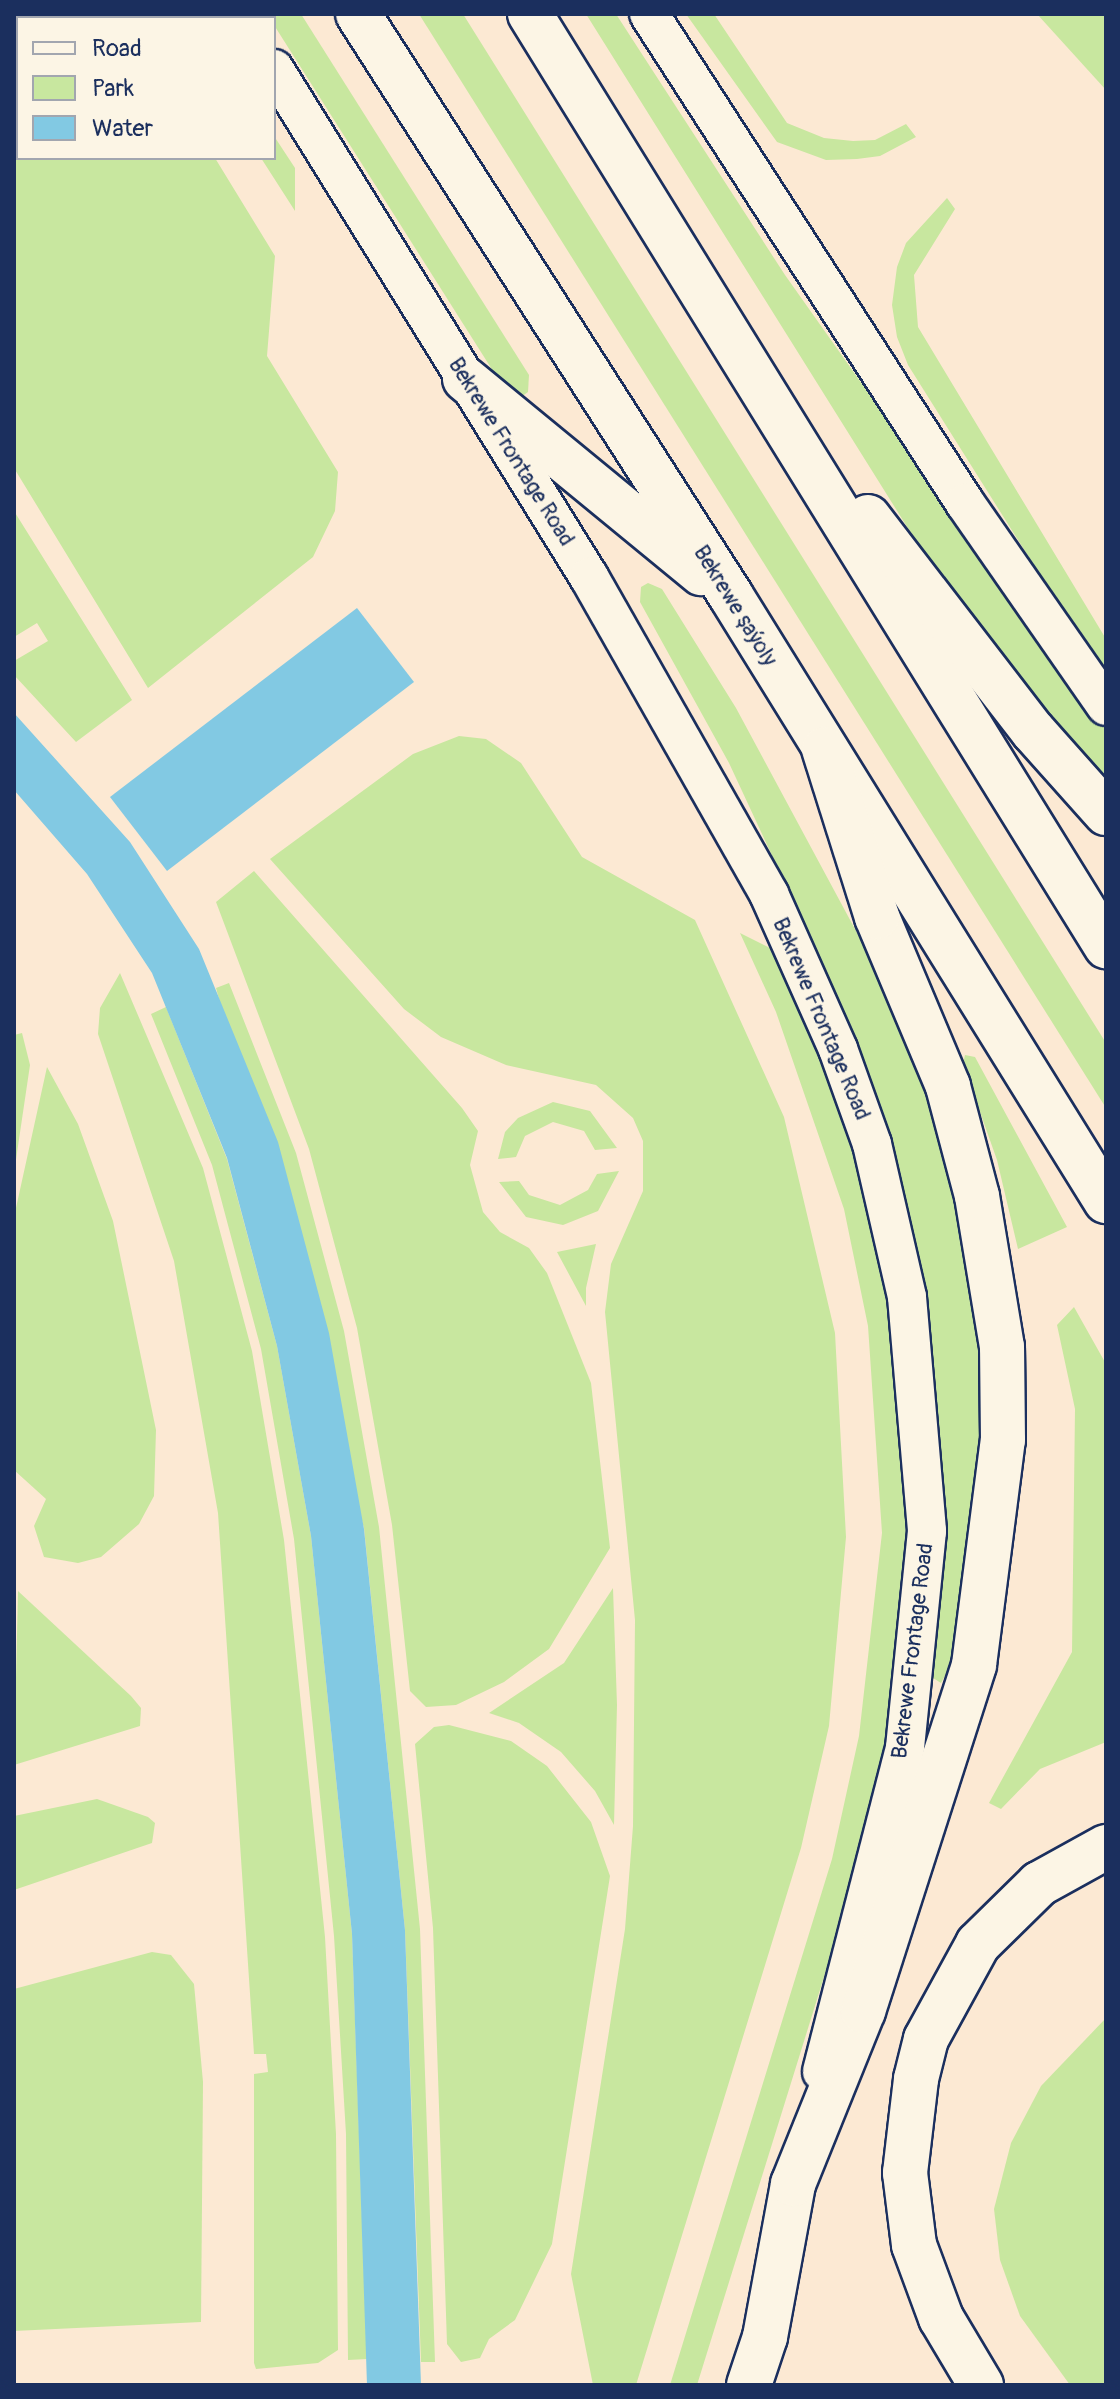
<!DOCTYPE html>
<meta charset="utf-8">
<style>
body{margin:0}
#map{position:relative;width:1120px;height:2399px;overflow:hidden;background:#fce9d3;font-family:Pangolin,sans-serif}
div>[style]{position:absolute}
.green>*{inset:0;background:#c8e79f}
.water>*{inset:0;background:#82c9e3}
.roads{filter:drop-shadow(2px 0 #1b2f5e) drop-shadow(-2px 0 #1b2f5e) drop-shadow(0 2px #1b2f5e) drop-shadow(0 -2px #1b2f5e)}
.minor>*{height:38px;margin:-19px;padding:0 19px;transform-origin:19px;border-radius:19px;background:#fcf5e5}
.secondary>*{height:44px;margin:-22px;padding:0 22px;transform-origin:22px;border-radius:22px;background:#fcf5e5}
span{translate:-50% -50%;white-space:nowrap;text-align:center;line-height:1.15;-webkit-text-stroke:6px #fcf5e5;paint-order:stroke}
.street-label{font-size:22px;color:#1b2f5e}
.frame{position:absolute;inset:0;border:16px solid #1b2f5e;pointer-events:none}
.legend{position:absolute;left:16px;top:16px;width:260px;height:144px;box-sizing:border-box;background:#fcf5e5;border:2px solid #a2a6af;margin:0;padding:10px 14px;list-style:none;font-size:24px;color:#1b2f5e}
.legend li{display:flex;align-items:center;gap:16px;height:40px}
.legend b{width:40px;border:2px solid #a2a6af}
</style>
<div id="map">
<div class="green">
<i style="clip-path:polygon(14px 14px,96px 18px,18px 18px,18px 158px,215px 158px,275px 256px,267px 356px,338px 472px,335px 511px,313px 557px,148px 688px,14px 468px)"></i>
<i style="clip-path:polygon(267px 14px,301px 14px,529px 375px,528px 392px,521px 397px,505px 390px)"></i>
<i style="clip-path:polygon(419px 14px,463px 14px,1106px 1043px,1106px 1108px)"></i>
<i style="clip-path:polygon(586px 14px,616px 14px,785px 275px,1106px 729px,1106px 783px,941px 581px)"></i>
<i style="clip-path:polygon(686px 14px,714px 14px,787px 123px,824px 138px,853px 141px,875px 140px,906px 124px,916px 137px,880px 156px,857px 159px,826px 160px,777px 142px)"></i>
<i style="clip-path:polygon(1037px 14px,1106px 14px,1106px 90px)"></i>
<i style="clip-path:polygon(274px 136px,295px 168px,295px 211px,261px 158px,274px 158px)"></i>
<i style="clip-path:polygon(947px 198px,955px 209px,914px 275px,918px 327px,1106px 639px,1106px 680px,908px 365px,897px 337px,892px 305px,897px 267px,906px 243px)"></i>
<i style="clip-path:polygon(14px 511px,132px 700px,76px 742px,14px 675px,14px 661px,48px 641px,37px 623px,14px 637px)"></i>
<i style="clip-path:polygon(648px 583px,662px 589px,736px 708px,884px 983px,915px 1056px,962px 1200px,983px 1356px,985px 1447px,952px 1663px,941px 1683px,933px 1678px,944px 1544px,933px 1362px,888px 1135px,842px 1006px,729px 763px,640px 602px,641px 587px)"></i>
<i style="clip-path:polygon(459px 736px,486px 739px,521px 763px,582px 857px,695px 920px,784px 1117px,835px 1333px,846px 1537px,829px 1726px,801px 1848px,636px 2385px,593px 2385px,571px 2274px,625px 1929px,633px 1826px,635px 1620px,605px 1312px,611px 1264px,643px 1191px,643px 1141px,633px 1118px,596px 1085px,506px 1065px,441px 1037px,404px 1009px,270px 859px,413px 754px)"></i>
<i style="clip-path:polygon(254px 871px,462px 1108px,478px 1131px,470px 1165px,483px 1212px,500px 1232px,529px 1248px,547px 1273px,591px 1383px,610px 1548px,549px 1649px,504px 1682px,456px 1705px,426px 1707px,410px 1691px,392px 1525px,357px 1328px,309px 1149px,216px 902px)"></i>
<i style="clip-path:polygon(740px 933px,780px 953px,802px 996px,870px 1197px,895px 1314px,911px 1531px,891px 1738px,861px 1858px,697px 2385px,670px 2385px,832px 1859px,859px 1736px,882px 1533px,868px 1326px,844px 1209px,776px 1012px)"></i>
<i style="clip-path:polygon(120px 973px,203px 1168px,252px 1351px,284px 1540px,325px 1937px,336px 2134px,338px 2350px,318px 2363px,256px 2369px,254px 2363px,254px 2074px,268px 2072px,266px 2054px,254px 2054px,218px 1513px,174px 1261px,98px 1034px,100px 1008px)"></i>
<i style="clip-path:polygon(229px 983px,296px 1153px,344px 1331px,379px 1527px,420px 1929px,435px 2362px,421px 2362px,405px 1930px,364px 1528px,216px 988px)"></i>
<i style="clip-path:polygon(166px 1007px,227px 1159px,277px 1346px,311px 1536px,352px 1934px,367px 2359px,348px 2360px,346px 2134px,334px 1936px,294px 1539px,261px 1349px,212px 1165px,151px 1014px)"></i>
<i style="clip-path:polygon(22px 1033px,30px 1065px,14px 1173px,14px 1035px)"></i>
<i style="clip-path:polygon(965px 1055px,975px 1057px,1067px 1227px,1018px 1249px,997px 1160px,963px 1064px)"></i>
<i style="clip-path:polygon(47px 1067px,78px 1124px,113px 1221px,156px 1430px,154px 1496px,139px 1524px,101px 1557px,78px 1563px,44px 1557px,34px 1526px,46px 1499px,14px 1470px,14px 1217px)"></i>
<i style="clip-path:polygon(553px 1102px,590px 1111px,617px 1148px,595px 1150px,584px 1131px,553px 1122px,525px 1136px,516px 1157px,498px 1159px,505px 1132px,518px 1118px)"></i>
<i style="clip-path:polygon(619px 1171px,598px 1211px,563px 1225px,526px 1217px,499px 1182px,519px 1181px,529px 1195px,560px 1205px,588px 1190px,597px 1174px)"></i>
<i style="clip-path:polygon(596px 1244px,586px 1288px,586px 1306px,557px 1252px)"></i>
<i style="clip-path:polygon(1074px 1307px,1106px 1364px,1106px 1742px,1040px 1769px,1001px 1809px,989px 1803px,1072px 1652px,1075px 1409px,1057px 1325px)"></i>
<i style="clip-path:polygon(613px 1588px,617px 1705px,614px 1825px,595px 1791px,561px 1752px,519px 1723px,489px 1713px,564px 1663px)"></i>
<i style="clip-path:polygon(18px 1591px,131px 1696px,141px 1708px,140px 1726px,14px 1765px)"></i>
<i style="clip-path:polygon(449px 1725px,511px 1741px,547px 1766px,591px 1822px,610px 1876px,552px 2244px,515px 2320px,489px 2339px,480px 2358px,461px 2362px,447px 2344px,433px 1928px,415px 1744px,434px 1727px)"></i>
<i style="clip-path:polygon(97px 1799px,148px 1817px,155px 1823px,152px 1843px,14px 1890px,14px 1816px)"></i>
<i style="clip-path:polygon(152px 1952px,171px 1955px,194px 1984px,203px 2082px,201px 2322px,14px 2331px,14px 1989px)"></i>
<i style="clip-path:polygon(1106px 2018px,1106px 2385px,1070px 2385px,1020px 2316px,1000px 2260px,994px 2209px,1011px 2143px,1041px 2086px)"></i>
</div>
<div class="water">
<i style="clip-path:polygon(357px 608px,414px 682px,167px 871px,110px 797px)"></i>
<i style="clip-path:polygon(14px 713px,130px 842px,199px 949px,278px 1142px,329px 1333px,364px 1529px,405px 1930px,421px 2385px,367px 2385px,352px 1934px,311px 1536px,277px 1346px,227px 1158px,152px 973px,87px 874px,14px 790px)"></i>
</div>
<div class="roads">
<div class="minor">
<i style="left:240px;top:14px;width:5px;rotate:53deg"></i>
<i style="left:649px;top:14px;width:582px;rotate:57.13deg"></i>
<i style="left:965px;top:503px;width:247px;rotate:55.2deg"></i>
<i style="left:274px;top:69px;width:598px;rotate:58.2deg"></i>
<i style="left:589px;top:577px;width:365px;rotate:60.4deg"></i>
<i style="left:769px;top:894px;width:170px;rotate:66deg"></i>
<i style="left:838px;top:1049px;width:101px;rotate:70.3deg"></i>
<i style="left:872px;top:1144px;width:157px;rotate:77.1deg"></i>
<i style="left:907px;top:1297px;width:235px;rotate:85.1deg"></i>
<i style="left:927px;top:1531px;width:218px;rotate:95.8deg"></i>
<i style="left:905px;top:1748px;width:334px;rotate:104.4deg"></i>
</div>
<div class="secondary">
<i style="left:358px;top:14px;width:691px;rotate:57.34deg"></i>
<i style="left:731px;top:596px;width:712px;rotate:58.21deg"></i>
<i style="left:530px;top:14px;width:1096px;rotate:58.28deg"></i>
<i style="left:465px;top:379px;width:306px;rotate:39.4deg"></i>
<i style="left:868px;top:517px;width:270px;rotate:52.4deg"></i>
<i style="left:1033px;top:731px;width:110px;rotate:48.3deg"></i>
<i style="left:749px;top:2385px;width:51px;rotate:-71.6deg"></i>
<i style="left:765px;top:2337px;width:156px;rotate:-79.6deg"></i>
<i style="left:793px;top:2184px;width:187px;rotate:-68deg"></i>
<i style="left:863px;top:2011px;width:363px;rotate:-72.2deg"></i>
<i style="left:974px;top:1665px;width:227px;rotate:-82.7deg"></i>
<i style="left:1003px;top:1440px;width:93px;rotate:-90.6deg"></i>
<i style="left:1002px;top:1347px;width:153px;rotate:-99.4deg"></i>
<i style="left:977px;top:1196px;width:114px;rotate:-104.8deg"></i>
<i style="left:948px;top:1086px;width:183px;rotate:-112.8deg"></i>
<i style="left:877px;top:917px;width:176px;rotate:-107.5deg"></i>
<i style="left:981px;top:2385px;width:78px;rotate:-120.8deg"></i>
<i style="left:941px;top:2318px;width:78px;rotate:-110.3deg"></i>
<i style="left:914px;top:2245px;width:73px;rotate:-97.1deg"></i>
<i style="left:905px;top:2173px;width:95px;rotate:-83.3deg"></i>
<i style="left:916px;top:2079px;width:41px;rotate:-76deg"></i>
<i style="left:926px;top:2039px;width:108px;rotate:-61.3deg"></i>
<i style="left:978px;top:1944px;width:86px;rotate:-44.5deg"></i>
<i style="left:1039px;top:1884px;width:77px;rotate:-28.9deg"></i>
</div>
</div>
<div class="street-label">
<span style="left:511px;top:452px;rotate:58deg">Bekrewe Frontage Road</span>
<span style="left:735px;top:606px;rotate:58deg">Bekrewe şaýoly</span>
<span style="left:821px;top:1019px;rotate:67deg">Bekrewe Frontage Road</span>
<span style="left:913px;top:1651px;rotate:-83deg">Bekrewe Frontage Road</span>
</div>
<div class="frame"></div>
<ul class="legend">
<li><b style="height:10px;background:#fcf5e5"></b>Road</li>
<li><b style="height:22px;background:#c8e79f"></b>Park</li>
<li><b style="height:22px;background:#82c9e3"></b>Water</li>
</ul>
</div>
